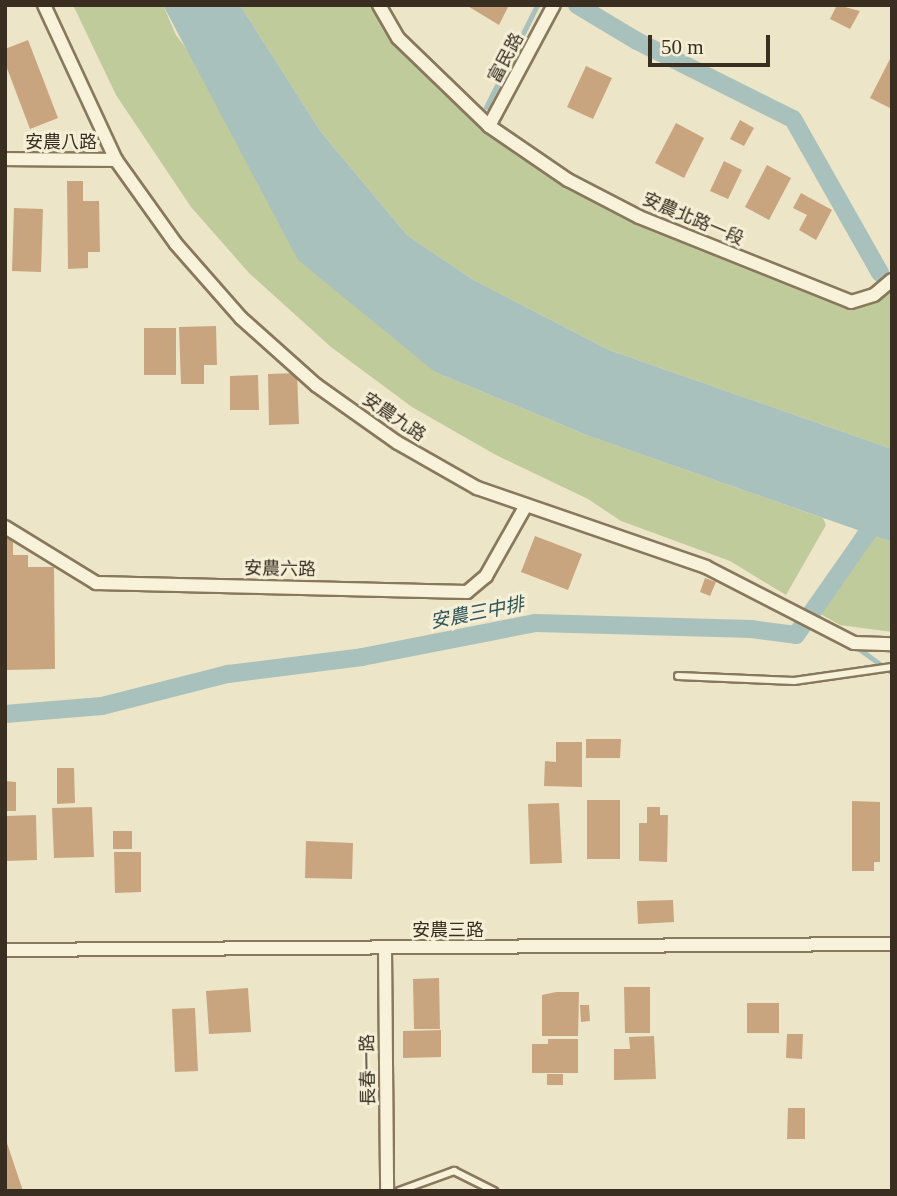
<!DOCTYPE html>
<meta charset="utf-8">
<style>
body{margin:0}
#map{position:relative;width:897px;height:1196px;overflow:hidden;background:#ede5c7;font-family:"Times New Roman","Noto Sans TC",serif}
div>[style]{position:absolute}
.green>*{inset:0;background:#c0cb9b}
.water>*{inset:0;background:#a8c1bc}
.stream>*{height:5px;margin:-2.5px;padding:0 2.5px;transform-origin:2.5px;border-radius:2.5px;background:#a8c1bc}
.canal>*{height:18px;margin:-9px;padding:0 9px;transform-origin:9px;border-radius:9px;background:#a8c1bc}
.building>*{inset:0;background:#c9a57f}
.roads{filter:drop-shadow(2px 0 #88785d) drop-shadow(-2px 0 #88785d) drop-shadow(0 2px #88785d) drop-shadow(0 -2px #88785d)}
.service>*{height:6px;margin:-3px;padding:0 3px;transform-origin:3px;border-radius:3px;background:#f8f2da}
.minor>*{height:12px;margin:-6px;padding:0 6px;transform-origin:6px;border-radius:6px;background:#f8f2da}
span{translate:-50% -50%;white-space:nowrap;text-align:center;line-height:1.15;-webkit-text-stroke:6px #f4efd6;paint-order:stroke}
.street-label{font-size:18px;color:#392e20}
.water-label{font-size:19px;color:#305658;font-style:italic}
.frame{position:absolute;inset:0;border:7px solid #392e20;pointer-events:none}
.scale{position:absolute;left:648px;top:35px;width:122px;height:32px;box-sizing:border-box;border:4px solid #392e20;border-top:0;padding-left:9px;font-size:21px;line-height:24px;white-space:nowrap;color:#392e20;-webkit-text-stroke:5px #f4efd6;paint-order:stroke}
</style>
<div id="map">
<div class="green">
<i style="clip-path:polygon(73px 5px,163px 5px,176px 35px,435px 372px,589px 436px,823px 518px,826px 525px,786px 595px,730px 561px,621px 521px,588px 499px,496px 455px,412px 407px,331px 347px,249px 273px,191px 207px,116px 95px)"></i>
<i style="clip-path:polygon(240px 5px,379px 5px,398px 38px,489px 126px,568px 180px,850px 302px,892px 287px,892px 449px,609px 350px,472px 279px,407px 235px,321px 132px)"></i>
<i style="clip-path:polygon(858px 530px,892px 542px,892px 632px,840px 625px,808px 607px)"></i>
</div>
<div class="water">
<i style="clip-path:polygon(163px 5px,240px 5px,321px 132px,407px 235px,472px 279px,609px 350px,892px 449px,892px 542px,589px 436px,435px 372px,298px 260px)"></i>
</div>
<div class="stream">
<i style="left:486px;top:107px;width:114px;rotate:-63.4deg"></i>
<i style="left:855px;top:646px;width:46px;rotate:36.1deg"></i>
</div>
<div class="canal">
<i style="left:577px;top:5px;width:70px;rotate:31deg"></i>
<i style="left:637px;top:41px;width:174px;rotate:26.6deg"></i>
<i style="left:793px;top:119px;width:177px;rotate:60.5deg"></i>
<i style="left:5px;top:714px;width:97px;rotate:-4.7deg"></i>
<i style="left:102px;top:706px;width:130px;rotate:-14.3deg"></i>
<i style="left:228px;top:674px;width:135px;rotate:-7.2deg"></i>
<i style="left:362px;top:657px;width:177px;rotate:-11.1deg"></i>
<i style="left:536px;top:623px;width:215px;rotate:1.6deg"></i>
<i style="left:751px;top:629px;width:45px;rotate:7.6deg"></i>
<i style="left:796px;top:635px;width:167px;rotate:-55deg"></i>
</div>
<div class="building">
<i style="clip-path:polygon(466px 5px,509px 5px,499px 25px)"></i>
<i style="clip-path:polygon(837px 5px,860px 11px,850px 29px,830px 19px)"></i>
<i style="clip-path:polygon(28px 40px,58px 118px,30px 129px,5px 63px,5px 49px)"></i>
<i style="clip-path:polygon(892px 55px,892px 109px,870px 98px)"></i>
<i style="clip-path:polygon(586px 66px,612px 78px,593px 119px,567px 107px)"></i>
<i style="clip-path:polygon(740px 120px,754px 128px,744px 146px,730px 139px)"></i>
<i style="clip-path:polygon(676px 123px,704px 138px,684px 178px,655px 163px)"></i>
<i style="clip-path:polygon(724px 161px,742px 170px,728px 199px,710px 191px)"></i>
<i style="clip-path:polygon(767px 165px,791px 178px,769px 220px,745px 207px)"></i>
<i style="clip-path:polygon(67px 181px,83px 181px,83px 201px,99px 201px,100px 252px,88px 252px,88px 268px,68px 269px)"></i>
<i style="clip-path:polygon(801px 193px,832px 210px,816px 240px,799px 230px,807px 215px,793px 208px)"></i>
<i style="clip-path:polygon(14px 208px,43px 209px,41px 272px,12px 271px)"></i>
<i style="clip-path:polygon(216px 326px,217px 365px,204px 365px,204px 384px,181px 384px,179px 327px)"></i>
<i style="clip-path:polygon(144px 328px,176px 328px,176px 375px,144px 375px)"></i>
<i style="clip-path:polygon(297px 373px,299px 424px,269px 425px,268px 374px)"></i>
<i style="clip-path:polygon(258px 375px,259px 410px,230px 410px,230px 376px)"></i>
<i style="clip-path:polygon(535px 536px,582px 554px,568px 590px,521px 572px)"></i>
<i style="clip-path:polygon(5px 539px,13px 539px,13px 555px,28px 555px,28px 567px,54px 567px,55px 669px,5px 670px)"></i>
<i style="clip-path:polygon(705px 578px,716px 582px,710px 596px,700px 592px)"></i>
<i style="clip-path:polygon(586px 739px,621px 739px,620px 758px,586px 758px)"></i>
<i style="clip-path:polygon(556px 742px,582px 742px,582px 787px,544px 786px,545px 761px,556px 762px)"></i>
<i style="clip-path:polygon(57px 768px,74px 768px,75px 803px,57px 804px)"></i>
<i style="clip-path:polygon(5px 781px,16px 782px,16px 811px,5px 811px)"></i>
<i style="clip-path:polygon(587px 800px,620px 800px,620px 859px,587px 859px)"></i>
<i style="clip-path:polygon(852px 801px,880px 802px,880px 862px,874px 862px,874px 871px,852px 871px)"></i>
<i style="clip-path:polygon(559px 803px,562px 863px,530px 864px,528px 804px)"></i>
<i style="clip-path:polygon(92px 807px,94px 857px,54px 858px,52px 808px)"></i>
<i style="clip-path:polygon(647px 807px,660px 807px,660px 815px,668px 815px,667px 862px,639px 861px,639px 823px,647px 823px)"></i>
<i style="clip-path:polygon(36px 815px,37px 860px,5px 861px,5px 816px)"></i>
<i style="clip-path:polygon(113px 831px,132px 831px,132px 849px,113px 849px)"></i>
<i style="clip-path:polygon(306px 841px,353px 843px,352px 879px,305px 878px)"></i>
<i style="clip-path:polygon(114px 852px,141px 852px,141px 892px,115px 893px)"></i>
<i style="clip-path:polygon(673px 900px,674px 922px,638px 924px,637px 901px)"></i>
<i style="clip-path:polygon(439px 978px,440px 1029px,414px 1029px,413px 979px)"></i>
<i style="clip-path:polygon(624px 987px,650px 987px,650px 1033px,625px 1033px)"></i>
<i style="clip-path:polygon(248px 988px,251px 1032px,209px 1034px,206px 991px)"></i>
<i style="clip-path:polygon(556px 992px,579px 992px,578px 1036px,542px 1036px,542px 995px)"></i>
<i style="clip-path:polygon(747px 1003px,779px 1003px,779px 1033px,747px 1033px)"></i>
<i style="clip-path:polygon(580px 1005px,589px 1005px,590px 1021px,581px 1022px)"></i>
<i style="clip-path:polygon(195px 1008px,198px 1071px,175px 1072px,172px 1009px)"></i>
<i style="clip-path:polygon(441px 1030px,441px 1057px,403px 1058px,403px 1031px)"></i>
<i style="clip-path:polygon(787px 1034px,803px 1034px,802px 1059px,786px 1058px)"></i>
<i style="clip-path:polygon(654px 1036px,656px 1079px,614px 1080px,614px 1049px,630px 1049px,629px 1037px)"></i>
<i style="clip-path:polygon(548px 1039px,578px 1039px,578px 1073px,532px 1073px,532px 1044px,548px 1044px)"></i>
<i style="clip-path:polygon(547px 1074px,563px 1074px,563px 1085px,547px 1085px)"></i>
<i style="clip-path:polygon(788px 1108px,805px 1108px,805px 1139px,787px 1139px)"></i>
<i style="clip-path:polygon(5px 1140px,6px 1140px,23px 1191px,5px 1191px)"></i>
</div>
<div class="roads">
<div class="service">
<i style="left:678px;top:676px;width:116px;rotate:2.5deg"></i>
<i style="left:794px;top:681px;width:99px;rotate:-8.1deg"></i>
<i style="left:399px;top:1191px;width:59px;rotate:-20deg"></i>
<i style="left:454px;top:1171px;width:45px;rotate:26.6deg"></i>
</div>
<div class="minor">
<i style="left:44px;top:5px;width:171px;rotate:65.1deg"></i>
<i style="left:116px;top:160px;width:103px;rotate:54.5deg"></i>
<i style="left:176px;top:244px;width:98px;rotate:48.7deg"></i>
<i style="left:241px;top:318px;width:101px;rotate:41.8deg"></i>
<i style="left:316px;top:385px;width:100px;rotate:35.3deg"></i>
<i style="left:398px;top:443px;width:91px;rotate:29.7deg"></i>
<i style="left:477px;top:488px;width:242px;rotate:19deg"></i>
<i style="left:706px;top:567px;width:166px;rotate:27.2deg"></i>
<i style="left:854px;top:643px;width:38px;rotate:2deg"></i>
<i style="left:379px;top:5px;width:38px;rotate:60deg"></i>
<i style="left:398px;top:38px;width:127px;rotate:44deg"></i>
<i style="left:489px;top:126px;width:96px;rotate:34.4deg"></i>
<i style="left:568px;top:180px;width:80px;rotate:27.5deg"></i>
<i style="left:639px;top:217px;width:228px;rotate:21.8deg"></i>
<i style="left:851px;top:302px;width:24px;rotate:-17deg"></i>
<i style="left:874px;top:295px;width:23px;rotate:-40deg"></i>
<i style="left:489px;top:126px;width:137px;rotate:-61.8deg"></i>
<i style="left:5px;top:159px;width:111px;rotate:0.5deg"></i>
<i style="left:5px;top:527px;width:107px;rotate:31.6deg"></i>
<i style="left:96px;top:583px;width:371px;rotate:1.4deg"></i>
<i style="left:467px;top:592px;width:25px;rotate:-40deg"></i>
<i style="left:486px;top:576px;width:79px;rotate:-60.5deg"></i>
<i style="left:385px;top:948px;width:243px;rotate:89.5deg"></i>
<i style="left:5px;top:950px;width:887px;rotate:-0.39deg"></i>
</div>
</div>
<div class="street-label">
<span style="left:506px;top:58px;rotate:-62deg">富民路</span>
<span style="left:61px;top:142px">安農八路</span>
<span style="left:693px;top:219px;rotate:23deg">安農北路一段</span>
<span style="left:394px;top:417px;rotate:34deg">安農九路</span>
<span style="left:280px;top:569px;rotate:1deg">安農六路</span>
<span style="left:448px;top:930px">安農三路</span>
<span style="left:368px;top:1070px;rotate:-91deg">長春一路</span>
</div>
<div class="water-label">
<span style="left:477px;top:613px;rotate:-11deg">安農三中排</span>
</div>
<div class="frame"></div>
<div class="scale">50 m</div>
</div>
